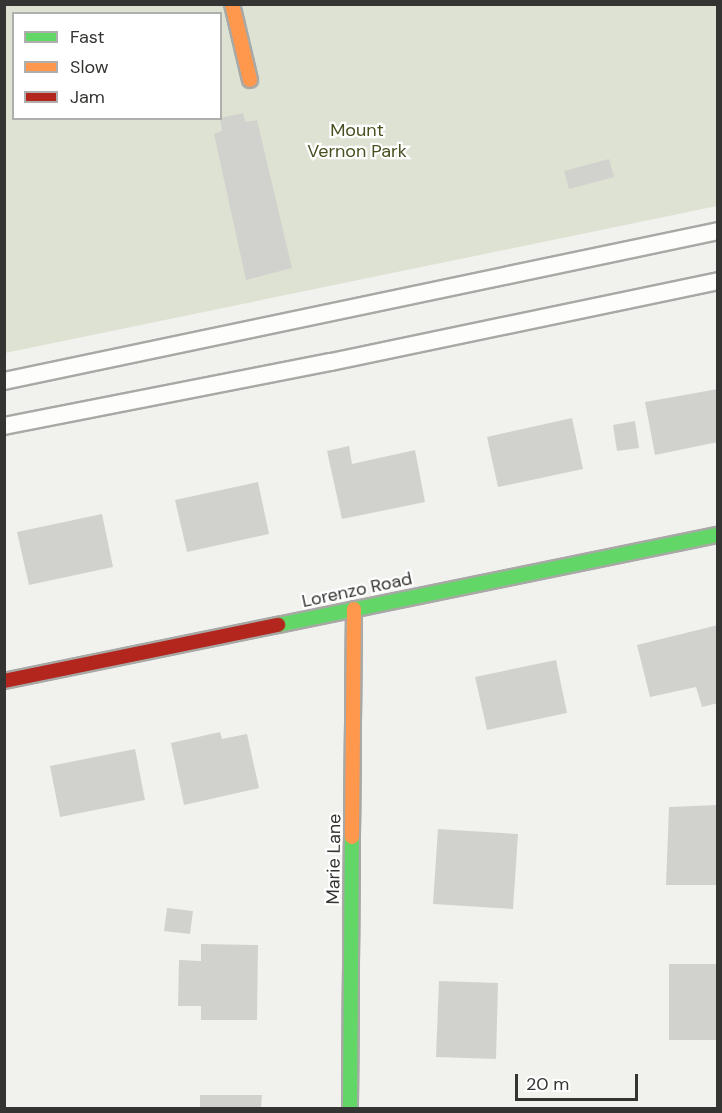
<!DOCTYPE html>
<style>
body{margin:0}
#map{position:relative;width:722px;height:1113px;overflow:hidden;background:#f1f2ee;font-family:"DM Sans",sans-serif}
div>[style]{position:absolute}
.green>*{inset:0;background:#dee2d2}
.building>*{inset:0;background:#d1d2ce}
.roads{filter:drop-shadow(2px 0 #a8a9a6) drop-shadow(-2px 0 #a8a9a6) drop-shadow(0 2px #a8a9a6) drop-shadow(0 -2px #a8a9a6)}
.lane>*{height:16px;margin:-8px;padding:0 8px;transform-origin:8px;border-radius:8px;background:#fdfdfc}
.fast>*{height:14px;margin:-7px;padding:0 7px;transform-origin:7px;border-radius:7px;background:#63d668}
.slow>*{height:14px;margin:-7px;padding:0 7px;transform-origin:7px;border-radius:7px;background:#ff974d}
.jam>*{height:14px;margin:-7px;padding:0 7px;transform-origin:7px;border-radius:7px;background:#b3261e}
span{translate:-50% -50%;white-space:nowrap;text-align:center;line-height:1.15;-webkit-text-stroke:4.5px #fff;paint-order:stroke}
.park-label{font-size:18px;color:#46501f}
.street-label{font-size:18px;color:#343532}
.frame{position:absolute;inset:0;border:6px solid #343532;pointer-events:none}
.legend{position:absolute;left:12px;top:12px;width:210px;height:108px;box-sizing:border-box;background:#fff;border:2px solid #aeaead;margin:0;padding:8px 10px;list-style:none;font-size:18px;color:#343532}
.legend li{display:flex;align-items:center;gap:12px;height:30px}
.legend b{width:30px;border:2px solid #aeaead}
.scale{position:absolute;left:515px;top:1074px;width:123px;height:27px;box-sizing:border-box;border:3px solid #343532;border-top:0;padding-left:8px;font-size:18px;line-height:21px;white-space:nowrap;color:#343532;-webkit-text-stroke:4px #fff;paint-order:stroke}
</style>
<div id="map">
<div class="green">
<i style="clip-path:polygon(evenodd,5px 5px,717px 5px,717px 206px,5px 353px,5px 5px,14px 14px,220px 14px,220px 118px,14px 118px,14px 14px)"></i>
</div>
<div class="building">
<i style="clip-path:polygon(243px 113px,245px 122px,257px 120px,292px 268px,246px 280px,214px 134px,222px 131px,220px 118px)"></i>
<i style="clip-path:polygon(609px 159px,614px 177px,569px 189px,564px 171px)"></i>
<i style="clip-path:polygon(718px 389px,718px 442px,655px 455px,645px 402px)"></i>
<i style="clip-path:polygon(572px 418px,583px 469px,498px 487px,487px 437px)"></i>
<i style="clip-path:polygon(635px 421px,639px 448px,617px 451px,613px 425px)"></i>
<i style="clip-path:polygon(349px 446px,352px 464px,415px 450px,425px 502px,342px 519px,327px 451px)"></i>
<i style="clip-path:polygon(258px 482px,269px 534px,187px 552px,175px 500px)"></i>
<i style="clip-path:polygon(102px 514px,113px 567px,29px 585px,17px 532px)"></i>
<i style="clip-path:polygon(718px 625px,718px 703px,702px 707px,696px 687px,650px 697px,637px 645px)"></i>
<i style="clip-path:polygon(556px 660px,567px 713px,487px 730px,475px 677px)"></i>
<i style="clip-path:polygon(220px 732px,222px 739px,247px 734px,259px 788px,184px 805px,171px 743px)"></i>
<i style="clip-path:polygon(135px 749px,145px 800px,60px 817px,50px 766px)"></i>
<i style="clip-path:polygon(718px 805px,718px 885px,666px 885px,669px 807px)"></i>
<i style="clip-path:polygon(438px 829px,518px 834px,513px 909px,433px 904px)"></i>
<i style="clip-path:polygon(167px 908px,193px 911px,190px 934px,164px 931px)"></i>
<i style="clip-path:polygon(201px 944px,258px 945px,257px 1020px,201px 1020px,201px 1006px,178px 1006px,179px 960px,201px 961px)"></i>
<i style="clip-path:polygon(669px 964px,718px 964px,718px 1040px,669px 1040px)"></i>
<i style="clip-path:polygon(439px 981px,498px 983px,496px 1059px,436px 1057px)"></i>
<i style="clip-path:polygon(200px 1095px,262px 1095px,261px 1108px,200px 1108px)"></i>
</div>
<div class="roads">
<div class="lane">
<i style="left:4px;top:381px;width:730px;rotate:-11.86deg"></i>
<i style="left:4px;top:426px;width:333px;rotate:-11.1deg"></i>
<i style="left:331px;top:362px;width:395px;rotate:-11.8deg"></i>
</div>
<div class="fast">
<i style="left:278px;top:625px;width:449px;rotate:-11.6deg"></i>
<i style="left:350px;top:1108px;width:271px;rotate:-89.6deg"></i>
</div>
<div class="slow">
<i style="left:232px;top:4px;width:78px;rotate:76.7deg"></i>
<i style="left:352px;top:837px;width:228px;rotate:-89.5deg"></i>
</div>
<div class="jam">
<i style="left:4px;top:681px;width:280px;rotate:-11.6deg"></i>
</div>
</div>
<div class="park-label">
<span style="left:357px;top:141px">Mount<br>Vernon Park</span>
</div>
<div class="street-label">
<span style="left:357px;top:590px;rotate:-12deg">Lorenzo Road</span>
<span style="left:334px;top:859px;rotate:-89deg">Marie Lane</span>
</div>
<div class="frame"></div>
<ul class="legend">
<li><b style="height:8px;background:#63d668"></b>Fast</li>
<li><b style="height:8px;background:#ff974d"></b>Slow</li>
<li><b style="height:8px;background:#b3261e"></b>Jam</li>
</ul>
<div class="scale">20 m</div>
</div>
